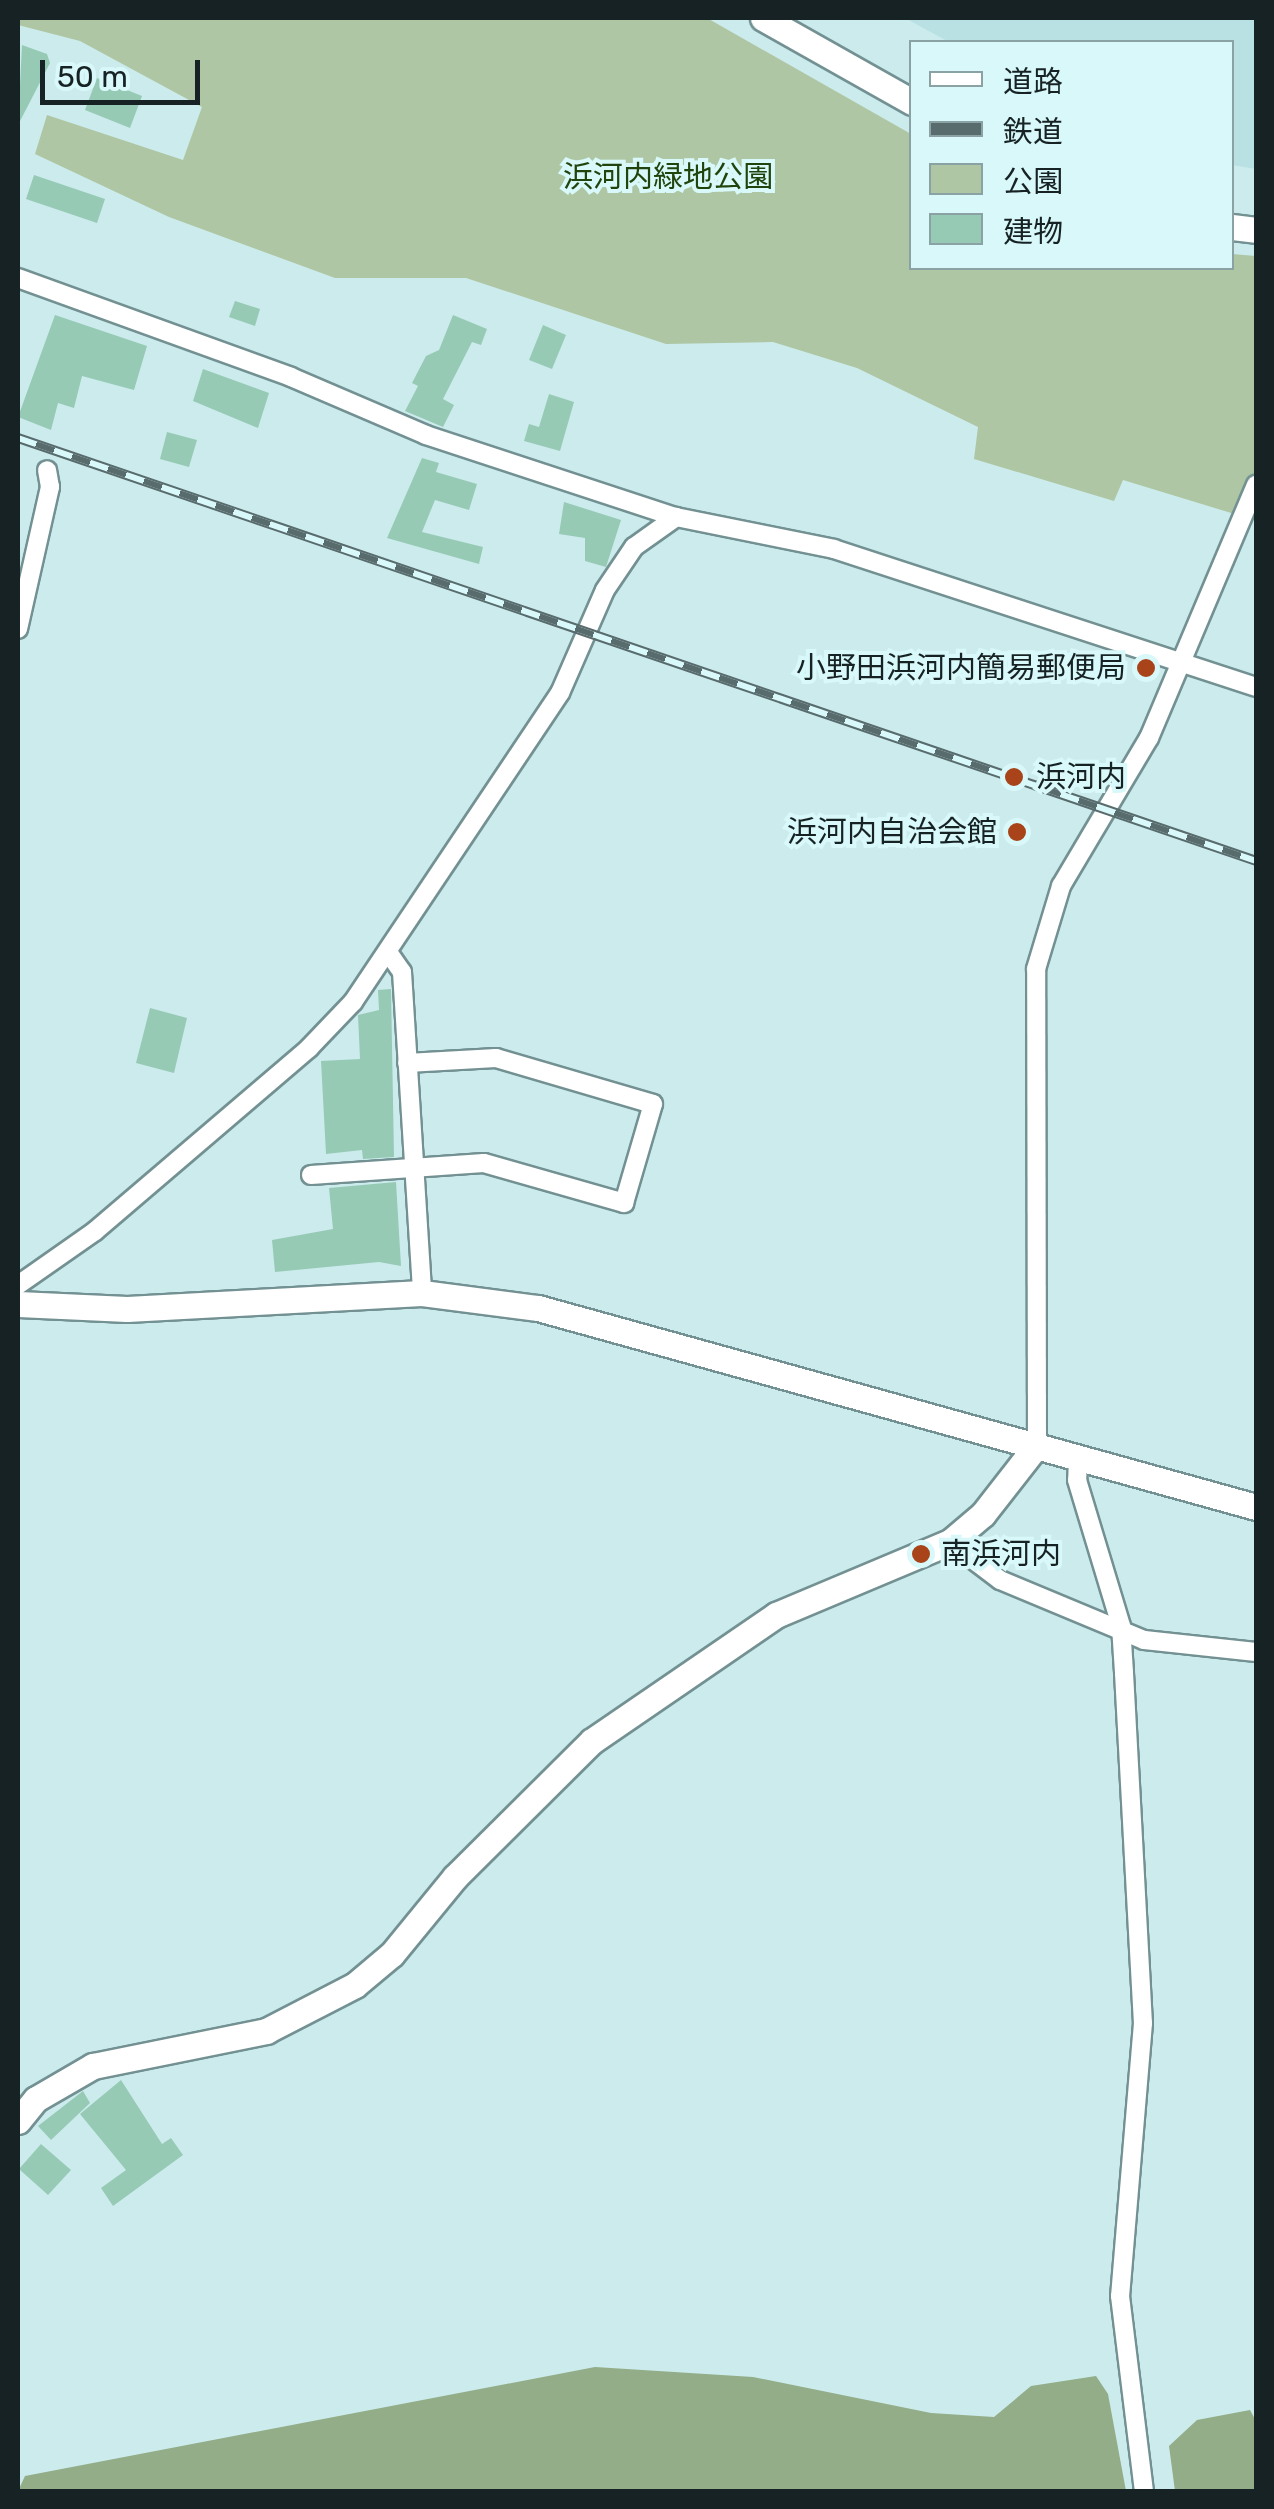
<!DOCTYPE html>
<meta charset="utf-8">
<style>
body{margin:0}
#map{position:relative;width:1274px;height:2509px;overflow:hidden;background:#ccebed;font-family:Rubik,"Noto Sans JP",sans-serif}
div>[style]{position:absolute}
.built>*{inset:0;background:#b9e1e3}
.green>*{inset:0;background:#aec6a3}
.forest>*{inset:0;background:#92ad87}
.building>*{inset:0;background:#96cab5}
.roads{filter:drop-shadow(2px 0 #739192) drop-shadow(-2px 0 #739192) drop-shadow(0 2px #739192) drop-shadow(0 -2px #739192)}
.street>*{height:18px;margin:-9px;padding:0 9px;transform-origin:9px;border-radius:9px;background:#fff}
.secondary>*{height:25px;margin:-12.5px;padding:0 12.5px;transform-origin:12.5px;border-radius:12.5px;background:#fff}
.rail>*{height:10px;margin-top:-5px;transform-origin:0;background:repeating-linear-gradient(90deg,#d9f8fa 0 19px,#586b6d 0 38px);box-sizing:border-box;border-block:2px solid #586b6d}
.dots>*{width:28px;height:28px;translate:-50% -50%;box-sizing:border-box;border:5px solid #d9f8fa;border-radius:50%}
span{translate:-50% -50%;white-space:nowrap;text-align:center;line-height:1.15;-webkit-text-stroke:8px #d9f8fa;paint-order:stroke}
.park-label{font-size:30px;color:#21440d}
.poi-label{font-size:30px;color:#162223}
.right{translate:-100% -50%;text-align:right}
.left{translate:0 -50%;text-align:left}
.frame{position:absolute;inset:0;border:20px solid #162223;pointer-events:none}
.legend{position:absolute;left:909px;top:40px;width:325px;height:230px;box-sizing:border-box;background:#d9f8fa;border:2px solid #8ba2a4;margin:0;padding:12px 18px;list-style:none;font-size:30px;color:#162223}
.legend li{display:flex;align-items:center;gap:20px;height:50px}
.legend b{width:50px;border:2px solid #8ba2a4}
.scale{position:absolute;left:40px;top:60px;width:160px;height:45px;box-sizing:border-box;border:5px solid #162223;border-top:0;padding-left:12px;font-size:30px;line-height:35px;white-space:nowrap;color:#162223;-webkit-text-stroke:8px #d9f8fa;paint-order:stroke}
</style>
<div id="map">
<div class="built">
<i style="clip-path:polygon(905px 18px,1256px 18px,1256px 169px,1232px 165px,1232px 42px,949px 42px)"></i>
</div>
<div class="green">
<i style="clip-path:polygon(18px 18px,707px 18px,911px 134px,912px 268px,1232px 268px,1232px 254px,1256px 256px,1256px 485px,1241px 516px,1123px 480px,1114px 501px,974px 459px,978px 427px,857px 368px,773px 342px,666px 344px,466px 278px,335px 278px,169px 217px,35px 154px,47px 115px,183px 160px,202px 107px,80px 41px,18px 25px)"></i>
</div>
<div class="forest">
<i style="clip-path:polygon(595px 2367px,753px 2377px,931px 2413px,994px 2417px,1031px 2386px,1096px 2376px,1108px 2394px,1126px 2491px,18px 2491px,25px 2476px)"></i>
<i style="clip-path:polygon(1250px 2410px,1256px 2421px,1256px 2491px,1175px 2491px,1169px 2446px,1197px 2420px)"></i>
</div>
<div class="building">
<i style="clip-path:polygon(22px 45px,47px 54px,50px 63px,18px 125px)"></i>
<i style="clip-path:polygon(97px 78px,142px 96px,130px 128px,85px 110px)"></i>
<i style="clip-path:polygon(34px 175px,105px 199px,97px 223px,26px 199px)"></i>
<i style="clip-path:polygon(235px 301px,260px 309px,255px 326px,229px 317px)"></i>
<i style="clip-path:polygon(55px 315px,147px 346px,134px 390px,82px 376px,74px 408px,58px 403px,51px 430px,18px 417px)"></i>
<i style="clip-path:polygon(453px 315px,487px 329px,481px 345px,472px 342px,443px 399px,454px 405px,443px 427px,405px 411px,418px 386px,412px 383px,426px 356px,439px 350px)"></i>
<i style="clip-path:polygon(543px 325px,566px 335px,552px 369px,529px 360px)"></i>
<i style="clip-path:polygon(203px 369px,269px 393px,258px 428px,193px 401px)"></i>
<i style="clip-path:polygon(549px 394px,574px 402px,560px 451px,524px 441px,529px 424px,539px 427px)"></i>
<i style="clip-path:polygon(167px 432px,197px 440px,189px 467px,160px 459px)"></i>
<i style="clip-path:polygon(422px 458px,439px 463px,436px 472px,477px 484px,469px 510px,435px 500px,422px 532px,483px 547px,479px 564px,387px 538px)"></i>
<i style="clip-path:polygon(564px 502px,621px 520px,606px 567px,585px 561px,585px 538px,559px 534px)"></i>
<i style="clip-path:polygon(391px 989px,394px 1157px,363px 1159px,362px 1150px,326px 1154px,321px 1061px,360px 1059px,358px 1015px,379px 1010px,378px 990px)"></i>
<i style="clip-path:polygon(150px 1008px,187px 1018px,174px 1073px,136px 1063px)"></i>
<i style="clip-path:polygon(396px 1182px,401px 1266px,379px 1262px,275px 1272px,272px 1240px,333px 1229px,329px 1188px)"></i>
<i style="clip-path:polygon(121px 2080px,162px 2144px,171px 2138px,183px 2155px,113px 2206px,101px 2188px,126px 2170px,80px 2114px)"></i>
<i style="clip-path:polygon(83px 2091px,90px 2103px,51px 2140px,38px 2126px)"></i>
<i style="clip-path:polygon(41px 2144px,71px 2170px,48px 2195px,19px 2169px)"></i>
</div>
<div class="roads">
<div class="street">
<i style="left:18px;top:278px;width:290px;rotate:19.9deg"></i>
<i style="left:291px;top:377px;width:147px;rotate:23.2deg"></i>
<i style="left:426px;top:435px;width:263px;rotate:18.2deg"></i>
<i style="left:676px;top:517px;width:161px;rotate:11.4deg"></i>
<i style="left:834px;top:549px;width:444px;rotate:18.1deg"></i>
<i style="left:18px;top:629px;width:146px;rotate:-77.3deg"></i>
<i style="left:50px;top:487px;width:17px;rotate:-100deg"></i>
<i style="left:390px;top:955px;width:21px;rotate:55deg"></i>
<i style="left:402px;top:972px;width:322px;rotate:86.4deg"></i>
<i style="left:311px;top:1175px;width:173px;rotate:-4deg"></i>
<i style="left:484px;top:1163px;width:146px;rotate:15.9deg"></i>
<i style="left:624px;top:1203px;width:103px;rotate:-73.7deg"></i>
<i style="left:653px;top:1104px;width:164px;rotate:-163.7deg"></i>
<i style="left:496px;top:1058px;width:89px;rotate:176.8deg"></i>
<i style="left:18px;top:1285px;width:94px;rotate:-35deg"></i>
<i style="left:95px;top:1231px;width:282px;rotate:-40.5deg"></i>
<i style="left:309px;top:1048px;width:64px;rotate:-46.3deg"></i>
<i style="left:353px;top:1002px;width:372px;rotate:-56.2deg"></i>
<i style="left:560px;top:693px;width:112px;rotate:-66.4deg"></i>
<i style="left:605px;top:590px;width:52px;rotate:-56deg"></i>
<i style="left:634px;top:547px;width:52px;rotate:-35.5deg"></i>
<i style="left:1037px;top:1445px;width:476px;rotate:-90.1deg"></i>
<i style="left:1036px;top:969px;width:87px;rotate:-73.2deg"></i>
<i style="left:1061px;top:886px;width:172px;rotate:-59.3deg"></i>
<i style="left:1149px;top:738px;width:275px;rotate:-67.1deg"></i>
<i style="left:1078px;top:1457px;width:23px;rotate:92deg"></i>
<i style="left:1077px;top:1480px;width:152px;rotate:73.2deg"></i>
<i style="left:1121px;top:1626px;width:47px;rotate:86.3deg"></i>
<i style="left:1124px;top:1673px;width:351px;rotate:86.9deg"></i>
<i style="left:1143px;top:2023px;width:274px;rotate:94.8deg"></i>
<i style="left:1120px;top:2296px;width:197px;rotate:83deg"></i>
<i style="left:950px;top:1542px;width:63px;rotate:37.2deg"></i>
<i style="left:1000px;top:1580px;width:156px;rotate:22.6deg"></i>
<i style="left:1144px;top:1640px;width:113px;rotate:6.1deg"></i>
</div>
<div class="secondary">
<i style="left:763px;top:18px;width:171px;rotate:29.4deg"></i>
<i style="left:1232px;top:227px;width:24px;rotate:7deg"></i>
<i style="left:18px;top:1304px;width:109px;rotate:2.6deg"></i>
<i style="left:127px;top:1309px;width:295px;rotate:-3.1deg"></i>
<i style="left:422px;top:1293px;width:117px;rotate:7.4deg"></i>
<i style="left:538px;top:1308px;width:745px;rotate:15.49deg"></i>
<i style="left:18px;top:2121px;width:28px;rotate:-51deg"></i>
<i style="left:36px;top:2099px;width:66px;rotate:-30.1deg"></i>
<i style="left:93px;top:2066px;width:177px;rotate:-11.4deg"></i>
<i style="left:266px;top:2031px;width:100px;rotate:-27.3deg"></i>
<i style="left:355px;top:1985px;width:48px;rotate:-40deg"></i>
<i style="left:392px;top:1954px;width:99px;rotate:-50.7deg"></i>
<i style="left:455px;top:1877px;width:193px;rotate:-44.8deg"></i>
<i style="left:592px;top:1741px;width:223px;rotate:-34.4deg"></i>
<i style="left:776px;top:1615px;width:189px;rotate:-22.8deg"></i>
<i style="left:950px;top:1542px;width:43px;rotate:-40.3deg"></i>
<i style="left:983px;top:1514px;width:88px;rotate:-52deg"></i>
</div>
</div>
<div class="rail">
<i style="left:18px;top:438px;width:1308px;rotate:18.86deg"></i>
</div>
<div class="dots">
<i style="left:1146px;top:668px;background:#a94319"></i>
<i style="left:1014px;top:777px;background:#a94319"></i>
<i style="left:1017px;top:832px;background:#a94319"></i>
<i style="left:921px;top:1554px;background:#a94319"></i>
</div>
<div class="park-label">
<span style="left:668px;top:177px">浜河内緑地公園</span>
</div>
<div class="poi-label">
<span class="right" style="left:1126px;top:668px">小野田浜河内簡易郵便局</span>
<span class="left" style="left:1036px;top:777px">浜河内</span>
<span class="right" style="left:997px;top:832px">浜河内自治会館</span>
<span class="left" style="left:941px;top:1554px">南浜河内</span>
</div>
<div class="frame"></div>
<ul class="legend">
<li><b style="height:12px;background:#fff"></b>道路</li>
<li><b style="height:12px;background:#586b6d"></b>鉄道</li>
<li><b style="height:28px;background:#aec6a3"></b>公園</li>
<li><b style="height:28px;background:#96cab5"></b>建物</li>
</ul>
<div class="scale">50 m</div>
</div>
